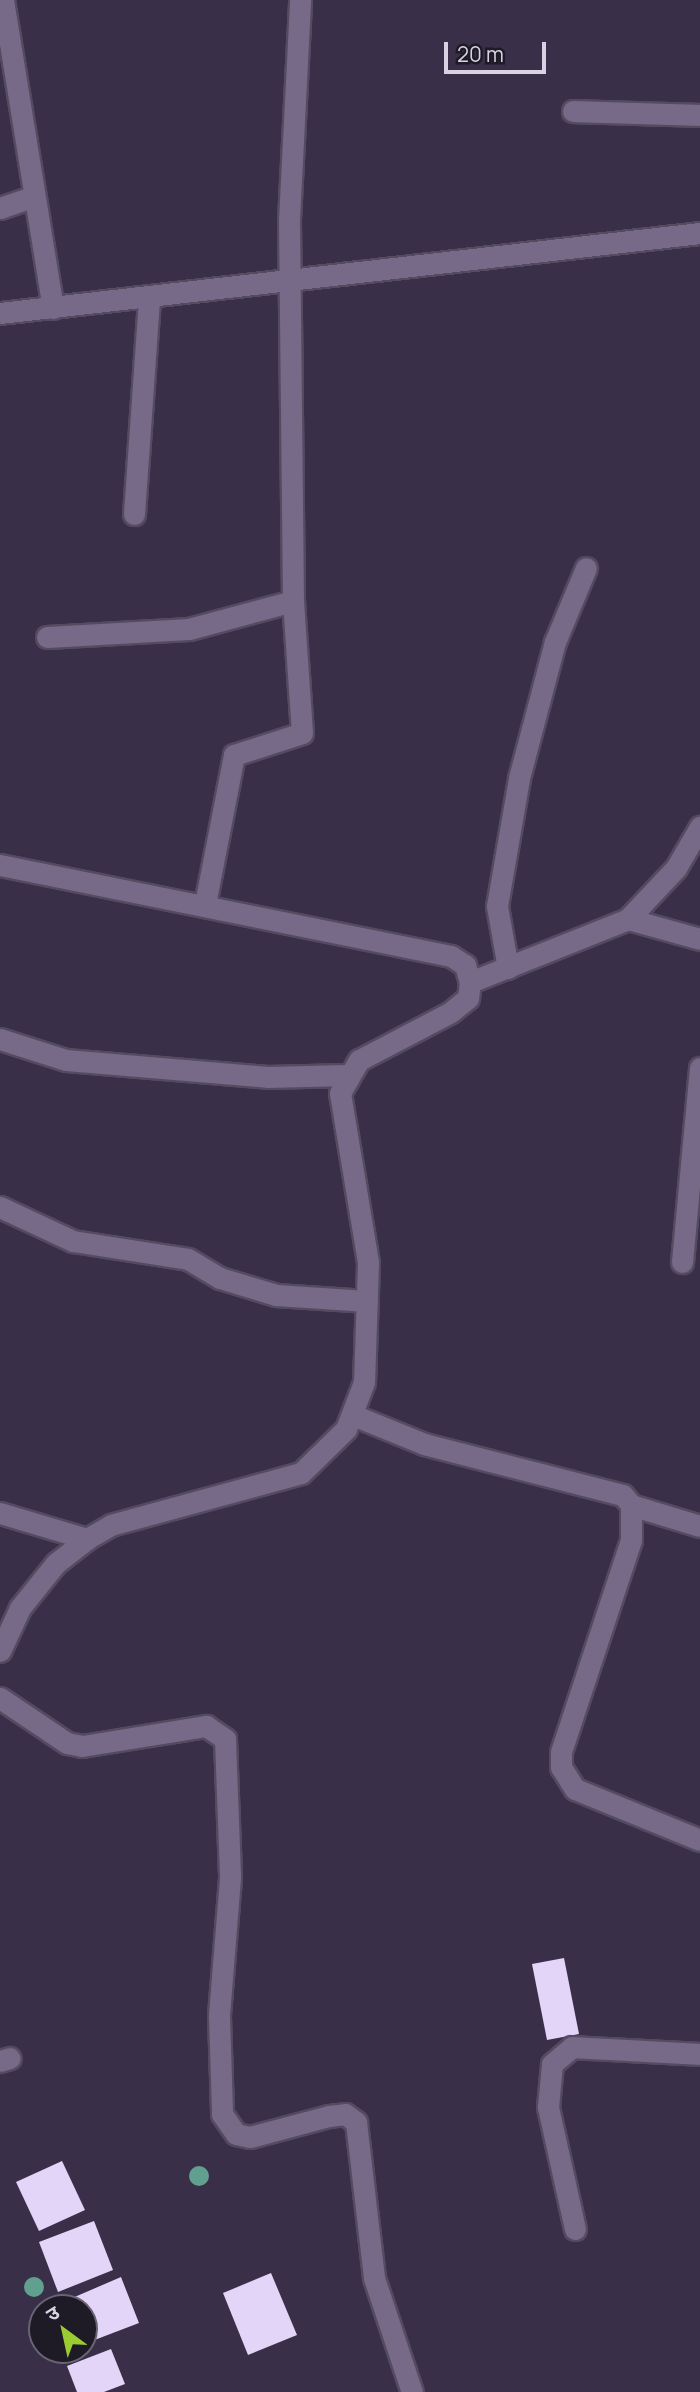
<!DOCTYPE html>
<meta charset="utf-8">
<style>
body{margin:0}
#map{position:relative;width:700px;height:2392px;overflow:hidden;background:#392f49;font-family:Manrope,"Noto Sans Devanagari",sans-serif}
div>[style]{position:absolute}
.building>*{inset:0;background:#e2d5f7}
.roads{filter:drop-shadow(2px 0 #544b61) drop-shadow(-2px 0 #544b61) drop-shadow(0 2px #544b61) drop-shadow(0 -2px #544b61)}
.street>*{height:21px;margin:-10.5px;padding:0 10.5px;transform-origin:10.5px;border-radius:10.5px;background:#766a88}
.trees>*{width:20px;height:20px;margin:-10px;border-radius:50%;background:#619f8e}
span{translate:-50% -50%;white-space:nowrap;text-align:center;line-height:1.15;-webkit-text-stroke:7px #1e1a26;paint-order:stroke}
.north{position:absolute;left:28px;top:2294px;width:70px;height:70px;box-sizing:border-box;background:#1e1a26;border:2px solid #686472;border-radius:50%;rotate:327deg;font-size:19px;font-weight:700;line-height:28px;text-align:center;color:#d8d2e3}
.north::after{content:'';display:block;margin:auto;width:24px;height:32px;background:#9bcb32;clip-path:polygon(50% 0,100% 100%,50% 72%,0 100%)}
.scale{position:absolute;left:444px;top:42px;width:102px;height:32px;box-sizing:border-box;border:4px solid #d8d2e3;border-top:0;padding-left:9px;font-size:21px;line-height:24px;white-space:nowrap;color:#d8d2e3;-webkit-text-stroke:5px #1e1a26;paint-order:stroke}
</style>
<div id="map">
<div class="building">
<i style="clip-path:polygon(564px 1958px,579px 2034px,547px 2040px,532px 1964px)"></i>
<i style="clip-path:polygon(62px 2161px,85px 2210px,39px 2231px,16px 2182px)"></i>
<i style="clip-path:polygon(94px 2221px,113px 2270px,58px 2292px,39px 2242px)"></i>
<i style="clip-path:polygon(271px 2273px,297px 2335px,248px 2355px,223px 2293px)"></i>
<i style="clip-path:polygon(121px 2277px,139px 2323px,84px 2344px,84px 2308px,49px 2308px)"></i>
<i style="clip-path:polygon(42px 2311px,42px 2345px,32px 2315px)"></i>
<i style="clip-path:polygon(111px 2349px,125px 2384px,104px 2392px,77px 2392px,67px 2366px)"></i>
</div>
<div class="roads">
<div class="street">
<i style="left:3px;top:0;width:312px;rotate:80.8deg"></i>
<i style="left:573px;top:111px;width:127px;rotate:1.8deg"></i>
<i style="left:0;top:208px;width:34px;rotate:-19deg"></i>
<i style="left:0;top:313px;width:705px;rotate:-6.52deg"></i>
<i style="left:134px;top:514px;width:217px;rotate:-86deg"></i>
<i style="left:47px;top:637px;width:142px;rotate:-3.2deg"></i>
<i style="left:189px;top:629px;width:108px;rotate:-15.1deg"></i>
<i style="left:0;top:865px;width:460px;rotate:11.4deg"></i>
<i style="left:451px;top:956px;width:17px;rotate:33deg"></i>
<i style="left:465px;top:965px;width:18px;rotate:74deg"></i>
<i style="left:470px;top:982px;width:16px;rotate:97deg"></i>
<i style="left:468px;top:998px;width:22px;rotate:141deg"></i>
<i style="left:451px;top:1012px;width:104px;rotate:152.4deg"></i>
<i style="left:359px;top:1060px;width:38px;rotate:120deg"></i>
<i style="left:340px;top:1093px;width:172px;rotate:80.6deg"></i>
<i style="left:368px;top:1263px;width:119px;rotate:91.9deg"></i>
<i style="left:364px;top:1382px;width:50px;rotate:111deg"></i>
<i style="left:346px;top:1429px;width:63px;rotate:135.6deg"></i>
<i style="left:301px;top:1473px;width:197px;rotate:164.7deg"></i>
<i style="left:111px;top:1525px;width:28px;rotate:150deg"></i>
<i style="left:87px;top:1539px;width:39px;rotate:142deg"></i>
<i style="left:56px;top:1563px;width:58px;rotate:128.7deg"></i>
<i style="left:20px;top:1608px;width:47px;rotate:114.9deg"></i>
<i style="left:205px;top:904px;width:152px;rotate:-79deg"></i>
<i style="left:234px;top:755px;width:71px;rotate:-17.9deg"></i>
<i style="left:302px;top:733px;width:132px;rotate:-93.9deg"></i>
<i style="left:293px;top:601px;width:381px;rotate:-90.6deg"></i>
<i style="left:289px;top:220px;width:220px;rotate:-87.1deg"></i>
<i style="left:628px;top:919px;width:75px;rotate:15.5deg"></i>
<i style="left:508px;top:968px;width:63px;rotate:-100.1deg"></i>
<i style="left:497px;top:906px;width:130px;rotate:-80.2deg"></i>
<i style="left:519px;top:778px;width:141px;rotate:-75.2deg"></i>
<i style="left:555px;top:642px;width:80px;rotate:-67.3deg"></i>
<i style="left:470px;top:982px;width:170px;rotate:-21.7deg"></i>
<i style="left:628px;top:919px;width:70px;rotate:-46.7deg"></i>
<i style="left:676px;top:868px;width:48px;rotate:-59.7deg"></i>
<i style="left:0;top:1039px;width:69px;rotate:17.7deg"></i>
<i style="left:66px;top:1060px;width:202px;rotate:4.8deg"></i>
<i style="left:267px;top:1077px;width:79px;rotate:-1.5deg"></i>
<i style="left:0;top:1207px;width:81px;rotate:25deg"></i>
<i style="left:73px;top:1241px;width:116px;rotate:8.9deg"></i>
<i style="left:188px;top:1259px;width:37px;rotate:31deg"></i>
<i style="left:220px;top:1278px;width:59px;rotate:16.9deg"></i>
<i style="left:276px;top:1295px;width:91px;rotate:3.8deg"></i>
<i style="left:682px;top:1262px;width:195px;rotate:-84.7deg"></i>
<i style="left:353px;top:1415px;width:77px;rotate:22.2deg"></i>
<i style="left:424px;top:1444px;width:205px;rotate:14.4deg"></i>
<i style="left:623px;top:1495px;width:13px;rotate:51deg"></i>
<i style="left:631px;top:1505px;width:35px;rotate:90deg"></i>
<i style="left:631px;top:1540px;width:223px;rotate:108.3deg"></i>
<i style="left:561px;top:1752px;width:15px;rotate:90deg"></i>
<i style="left:561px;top:1767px;width:26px;rotate:58deg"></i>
<i style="left:575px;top:1789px;width:135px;rotate:22.2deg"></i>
<i style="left:631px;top:1505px;width:72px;rotate:16.9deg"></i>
<i style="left:0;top:1513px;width:91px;rotate:16.6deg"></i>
<i style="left:0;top:1698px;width:81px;rotate:33.9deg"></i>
<i style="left:67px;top:1743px;width:15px;rotate:11deg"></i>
<i style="left:82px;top:1746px;width:126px;rotate:-9.2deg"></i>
<i style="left:206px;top:1726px;width:23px;rotate:34deg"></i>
<i style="left:225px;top:1739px;width:139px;rotate:87.9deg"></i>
<i style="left:230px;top:1878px;width:138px;rotate:94.6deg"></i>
<i style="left:219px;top:2016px;width:98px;rotate:88.2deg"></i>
<i style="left:222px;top:2114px;width:24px;rotate:55deg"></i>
<i style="left:236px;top:2134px;width:14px;rotate:12deg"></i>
<i style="left:250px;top:2137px;width:82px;rotate:-14.9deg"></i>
<i style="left:329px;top:2116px;width:16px;rotate:-7deg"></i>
<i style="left:345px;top:2114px;width:14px;rotate:36deg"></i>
<i style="left:356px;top:2122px;width:157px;rotate:83.4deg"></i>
<i style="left:374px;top:2278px;width:120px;rotate:71.6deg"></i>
<i style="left:0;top:2061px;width:10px;rotate:-17deg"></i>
<i style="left:575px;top:2229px;width:125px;rotate:-102.5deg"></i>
<i style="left:548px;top:2107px;width:43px;rotate:-84.7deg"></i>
<i style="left:552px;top:2064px;width:26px;rotate:-40deg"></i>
<i style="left:572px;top:2047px;width:128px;rotate:3.1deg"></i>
</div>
</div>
<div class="trees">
<i style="left:199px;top:2176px"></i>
<i style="left:34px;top:2287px"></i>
</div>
<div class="north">उ</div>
<div class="scale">20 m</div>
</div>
